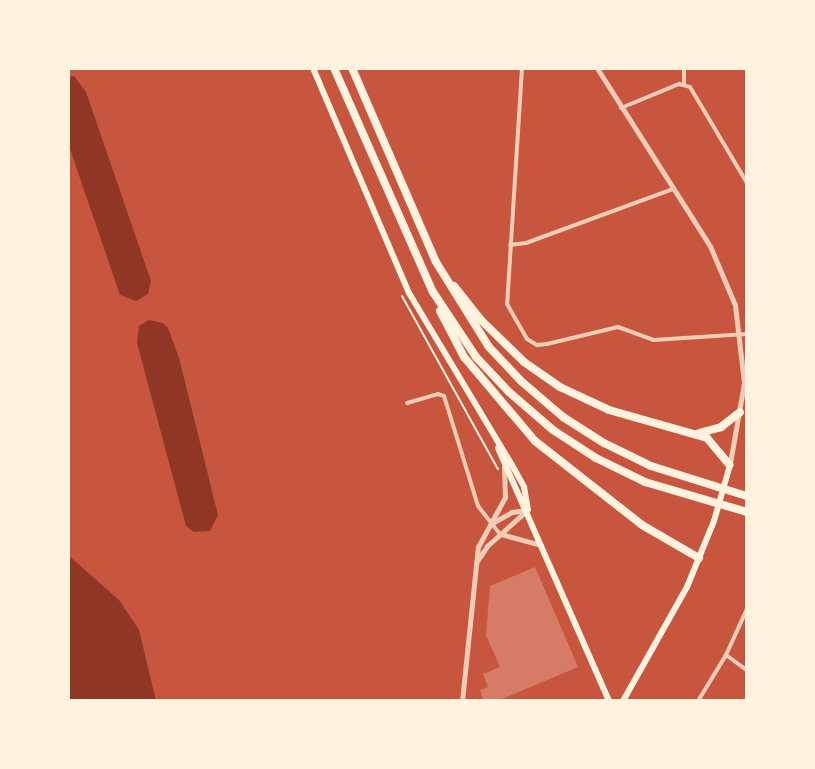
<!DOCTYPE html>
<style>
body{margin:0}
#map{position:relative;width:815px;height:769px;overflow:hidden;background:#c8553d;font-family:"Noto Sans",sans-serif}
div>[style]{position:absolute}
.water>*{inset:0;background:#8f3625}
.building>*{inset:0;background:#d67c66}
.path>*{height:2px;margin:-1px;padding:0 1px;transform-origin:1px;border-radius:1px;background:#fff3e0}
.minor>*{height:4px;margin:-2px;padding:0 2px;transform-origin:2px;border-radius:2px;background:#f1ccb7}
.tertiary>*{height:5px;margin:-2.5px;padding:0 2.5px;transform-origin:2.5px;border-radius:2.5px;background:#f1ccb7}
.secondary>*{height:6px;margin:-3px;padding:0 3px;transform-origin:3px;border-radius:3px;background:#fff3e0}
.motorway>*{height:8px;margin:-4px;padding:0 4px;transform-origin:4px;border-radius:4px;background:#fff3e0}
span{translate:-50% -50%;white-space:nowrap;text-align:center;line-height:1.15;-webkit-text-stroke:7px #fff3e0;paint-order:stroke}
.frame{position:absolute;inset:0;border:70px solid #fff3e0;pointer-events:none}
</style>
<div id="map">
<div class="water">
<i style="clip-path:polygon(74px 76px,86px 92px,151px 281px,148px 294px,136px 301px,120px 295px,68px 143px,68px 77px)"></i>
<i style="clip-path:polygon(149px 320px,163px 323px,168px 328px,179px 358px,218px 515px,210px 531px,194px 532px,186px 526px,137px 343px,139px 326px)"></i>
<i style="clip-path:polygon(68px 555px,119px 600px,139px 630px,156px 701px,68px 701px)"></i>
</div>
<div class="building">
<i style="clip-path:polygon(535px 567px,578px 667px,497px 701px,484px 701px,480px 690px,488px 687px,483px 674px,500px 667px,486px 635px,490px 586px)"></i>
</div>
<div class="path">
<i style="left:402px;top:296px;width:198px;rotate:61deg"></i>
</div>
<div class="minor">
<i style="left:522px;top:68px;width:236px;rotate:93.6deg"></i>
<i style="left:507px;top:304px;width:40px;rotate:60.3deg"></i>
<i style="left:527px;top:339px;width:12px;rotate:31deg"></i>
<i style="left:537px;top:345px;width:10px;rotate:-6deg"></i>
<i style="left:547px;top:344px;width:73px;rotate:-13.5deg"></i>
<i style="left:618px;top:327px;width:37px;rotate:20deg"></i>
<i style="left:653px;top:340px;width:94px;rotate:-3.7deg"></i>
<i style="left:684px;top:68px;width:16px;rotate:90deg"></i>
<i style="left:621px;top:108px;width:63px;rotate:-22.5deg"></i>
<i style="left:679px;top:84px;width:11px;rotate:15deg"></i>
<i style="left:690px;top:87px;width:112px;rotate:59.3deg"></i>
<i style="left:510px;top:245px;width:16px;rotate:-7deg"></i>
<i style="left:526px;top:243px;width:157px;rotate:-20.2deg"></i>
<i style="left:407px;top:403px;width:32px;rotate:-16deg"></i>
<i style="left:438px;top:394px;width:6px;rotate:18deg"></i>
<i style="left:444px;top:396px;width:115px;rotate:72.8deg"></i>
<i style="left:478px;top:506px;width:36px;rotate:52deg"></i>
<i style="left:726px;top:655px;width:26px;rotate:36deg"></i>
<i style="left:698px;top:701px;width:54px;rotate:-58.7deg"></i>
<i style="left:726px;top:655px;width:51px;rotate:-65.5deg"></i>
</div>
<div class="tertiary">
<i style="left:597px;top:68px;width:211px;rotate:57.6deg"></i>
<i style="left:710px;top:246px;width:64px;rotate:67deg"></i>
<i style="left:735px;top:305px;width:79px;rotate:83.4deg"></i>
<i style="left:744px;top:383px;width:81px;rotate:99.9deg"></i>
<i style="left:492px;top:523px;width:23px;rotate:-29deg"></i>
<i style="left:512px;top:512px;width:15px;rotate:-8deg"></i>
<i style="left:501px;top:534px;width:41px;rotate:15.4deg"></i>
<i style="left:477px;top:561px;width:18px;rotate:-56deg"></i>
<i style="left:487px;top:546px;width:52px;rotate:-41.9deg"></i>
<i style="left:462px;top:701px;width:155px;rotate:-84.1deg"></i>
<i style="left:478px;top:547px;width:57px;rotate:-61.6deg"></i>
<i style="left:505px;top:497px;width:30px;rotate:-92deg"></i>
</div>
<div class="secondary">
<i style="left:313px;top:68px;width:245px;rotate:66.9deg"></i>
<i style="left:409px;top:293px;width:200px;rotate:59.1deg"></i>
<i style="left:512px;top:465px;width:25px;rotate:61deg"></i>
<i style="left:524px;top:487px;width:23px;rotate:80deg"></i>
<i style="left:498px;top:448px;width:276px;rotate:66.3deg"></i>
<i style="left:623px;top:701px;width:131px;rotate:-60.7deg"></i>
<i style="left:687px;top:587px;width:71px;rotate:-67.8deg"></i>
<i style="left:714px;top:521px;width:58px;rotate:-74.1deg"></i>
</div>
<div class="motorway">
<i style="left:334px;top:68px;width:245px;rotate:66.2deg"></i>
<i style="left:433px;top:292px;width:78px;rotate:56.5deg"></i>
<i style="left:476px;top:357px;width:48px;rotate:46.7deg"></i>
<i style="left:509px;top:392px;width:58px;rotate:40.8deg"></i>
<i style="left:553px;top:430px;width:51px;rotate:33.1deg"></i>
<i style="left:596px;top:458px;width:55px;rotate:26.1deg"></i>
<i style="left:645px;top:482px;width:106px;rotate:16.4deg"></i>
<i style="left:352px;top:68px;width:211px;rotate:66.6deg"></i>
<i style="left:436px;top:262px;width:100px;rotate:58.1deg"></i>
<i style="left:489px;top:347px;width:47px;rotate:46.7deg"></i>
<i style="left:521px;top:381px;width:55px;rotate:40.6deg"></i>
<i style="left:563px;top:417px;width:49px;rotate:32.4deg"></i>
<i style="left:604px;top:443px;width:52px;rotate:26.1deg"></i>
<i style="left:651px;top:466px;width:101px;rotate:17.4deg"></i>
<i style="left:454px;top:286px;width:43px;rotate:51.5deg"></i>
<i style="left:481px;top:320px;width:60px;rotate:44.3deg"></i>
<i style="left:524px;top:362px;width:44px;rotate:34.8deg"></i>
<i style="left:560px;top:387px;width:54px;rotate:25.1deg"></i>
<i style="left:609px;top:410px;width:102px;rotate:15.9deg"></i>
<i style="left:707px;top:438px;width:35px;rotate:50deg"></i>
<i style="left:440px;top:311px;width:52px;rotate:62.4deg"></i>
<i style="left:464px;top:357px;width:110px;rotate:49.8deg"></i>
<i style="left:535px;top:441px;width:136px;rotate:38.1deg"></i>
<i style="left:642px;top:525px;width:66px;rotate:30.1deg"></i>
<i style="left:699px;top:433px;width:23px;rotate:-15deg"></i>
<i style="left:721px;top:427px;width:24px;rotate:-38deg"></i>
</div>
<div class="frame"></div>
</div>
